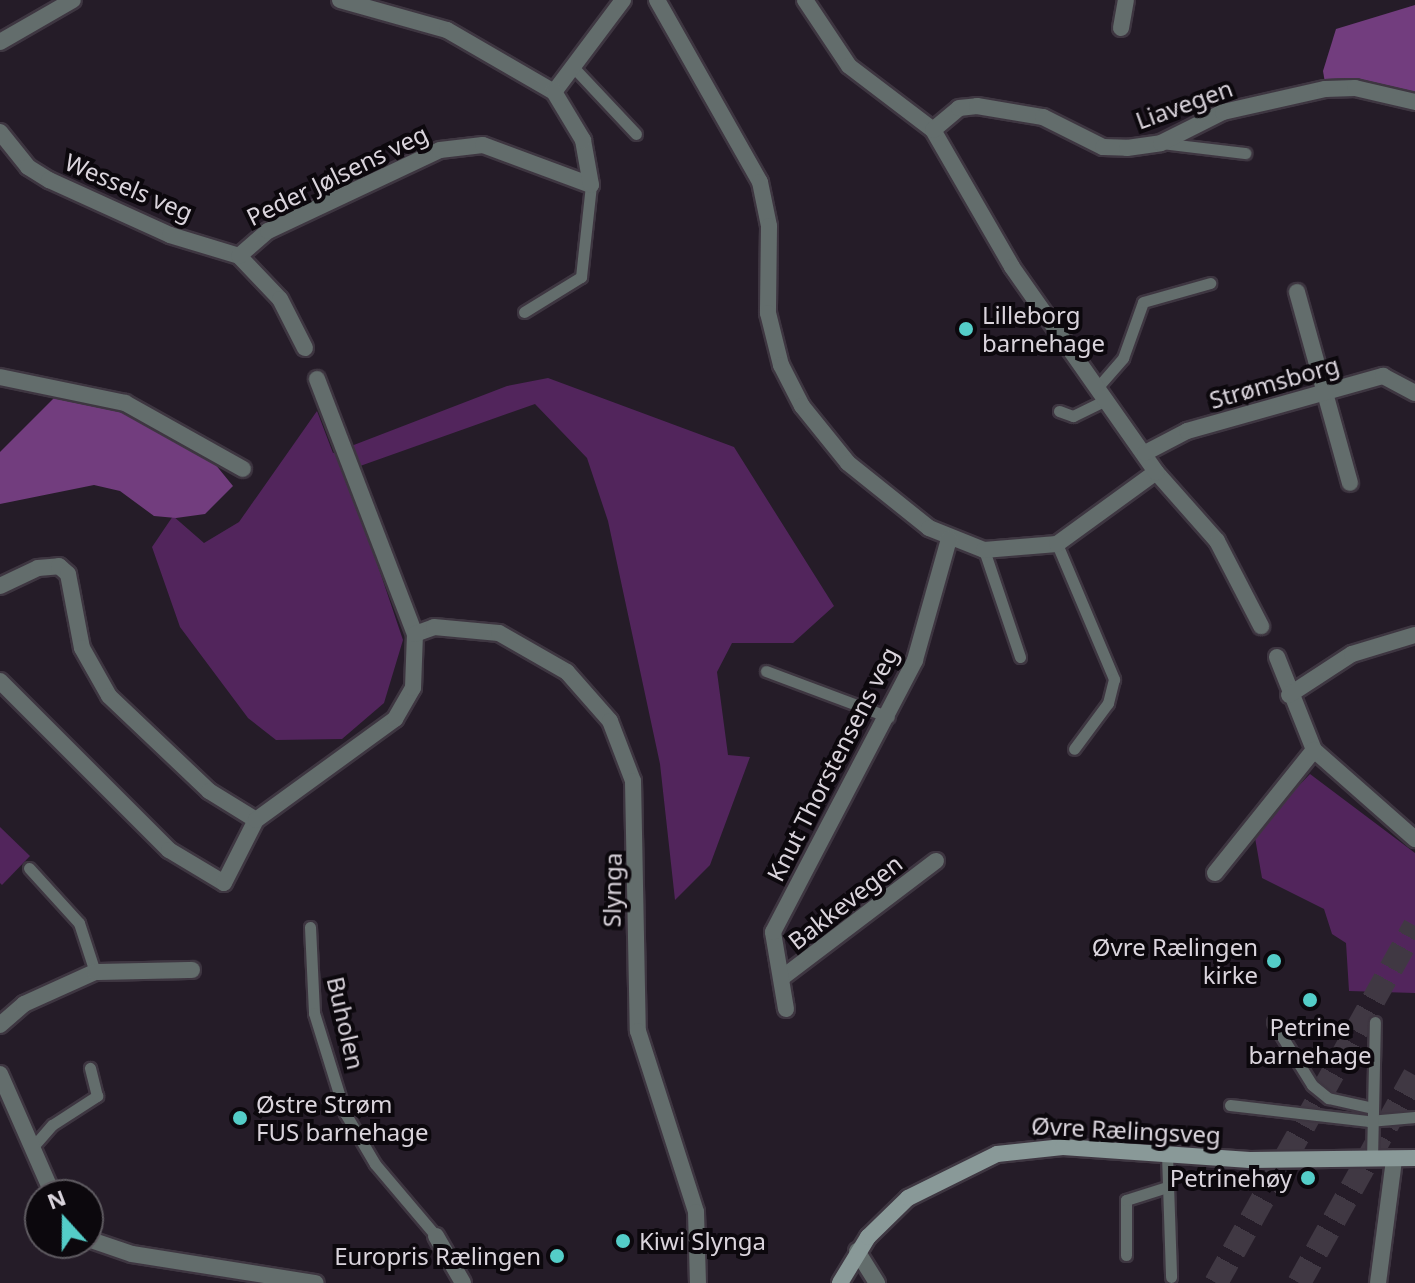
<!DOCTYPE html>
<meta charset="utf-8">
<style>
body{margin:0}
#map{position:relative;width:1415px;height:1283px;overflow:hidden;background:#251c28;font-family:"Noto Sans",sans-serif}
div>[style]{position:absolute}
.green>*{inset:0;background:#52255c}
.forest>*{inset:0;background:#723d7e}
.highway-tunnel>*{height:24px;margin-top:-12px;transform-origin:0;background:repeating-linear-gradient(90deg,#403843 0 24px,transparent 0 36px)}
.roads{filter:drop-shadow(2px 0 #3e3641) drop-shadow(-2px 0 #3e3641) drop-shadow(0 2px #3e3641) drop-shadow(0 -2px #3e3641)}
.lane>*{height:11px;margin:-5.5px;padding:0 5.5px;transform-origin:5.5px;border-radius:5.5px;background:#636d6c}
.street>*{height:16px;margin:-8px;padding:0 8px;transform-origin:8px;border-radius:8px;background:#636d6c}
.secondary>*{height:16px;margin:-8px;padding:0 8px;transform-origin:8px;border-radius:8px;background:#899998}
.dots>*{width:22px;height:22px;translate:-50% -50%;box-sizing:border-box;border:4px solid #0c080d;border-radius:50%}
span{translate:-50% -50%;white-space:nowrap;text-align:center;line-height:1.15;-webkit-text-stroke:8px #0c080d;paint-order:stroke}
.street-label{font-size:24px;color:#dad4dc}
.poi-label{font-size:24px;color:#dad4dc}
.left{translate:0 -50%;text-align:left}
.right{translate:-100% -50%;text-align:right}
.north{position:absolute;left:24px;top:1179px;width:80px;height:80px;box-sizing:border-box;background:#0c080d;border:2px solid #5e5a60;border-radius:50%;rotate:339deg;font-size:22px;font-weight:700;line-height:32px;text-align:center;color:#dad4dc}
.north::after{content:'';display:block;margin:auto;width:28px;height:36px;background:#54cdc8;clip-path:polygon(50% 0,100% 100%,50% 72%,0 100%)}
</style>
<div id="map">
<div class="green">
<i style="clip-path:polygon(548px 378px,734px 447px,834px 606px,793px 643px,732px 643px,717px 672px,728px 755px,750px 757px,710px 865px,675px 900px,660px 764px,608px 521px,587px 458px,535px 404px,346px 471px,403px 640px,384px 703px,342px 739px,276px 740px,248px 718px,180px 627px,152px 547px,173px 516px,204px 543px,239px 522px,317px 411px,333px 453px,507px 386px)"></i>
<i style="clip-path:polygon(1310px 774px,1415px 853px,1415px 993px,1349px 991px,1346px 943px,1332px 934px,1324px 909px,1262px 878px,1254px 832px)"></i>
<i style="clip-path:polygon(0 827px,30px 856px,2px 885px,0 883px)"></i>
</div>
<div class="forest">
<i style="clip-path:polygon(1415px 5px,1415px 95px,1326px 89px,1323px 71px,1336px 29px)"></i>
<i style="clip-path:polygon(96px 394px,201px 447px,233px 486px,205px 514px,176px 518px,154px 516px,120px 491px,94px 485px,0 504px,0 452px,56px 396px)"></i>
</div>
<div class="highway-tunnel">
<i style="left:1216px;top:1283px;width:409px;rotate:-60.9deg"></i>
<i style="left:1299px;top:1283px;width:238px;rotate:-60.9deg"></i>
</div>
<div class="roads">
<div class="lane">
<i style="left:575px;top:69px;width:89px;rotate:46.8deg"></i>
<i style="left:1161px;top:143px;width:85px;rotate:6.8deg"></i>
<i style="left:524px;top:312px;width:67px;rotate:-31.6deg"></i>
<i style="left:581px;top:277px;width:93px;rotate:-83.8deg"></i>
<i style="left:1097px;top:388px;width:40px;rotate:-49deg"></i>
<i style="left:1123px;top:358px;width:59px;rotate:-70.3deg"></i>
<i style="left:1143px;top:302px;width:70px;rotate:-15.8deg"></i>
<i style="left:1059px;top:411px;width:15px;rotate:20deg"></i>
<i style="left:1073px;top:416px;width:37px;rotate:-26deg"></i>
<i style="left:1057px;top:544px;width:147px;rotate:67.1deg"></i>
<i style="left:1114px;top:679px;width:25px;rotate:104deg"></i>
<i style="left:1108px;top:703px;width:57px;rotate:126.5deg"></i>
<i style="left:984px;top:550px;width:113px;rotate:71.4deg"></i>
<i style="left:766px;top:671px;width:131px;rotate:20.5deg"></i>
<i style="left:29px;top:868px;width:74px;rotate:47.7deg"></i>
<i style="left:79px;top:923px;width:52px;rotate:71.9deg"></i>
<i style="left:310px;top:927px;width:86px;rotate:87.3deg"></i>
<i style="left:314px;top:1013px;width:105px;rotate:72.8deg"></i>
<i style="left:345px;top:1113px;width:59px;rotate:59.5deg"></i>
<i style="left:375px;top:1164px;width:94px;rotate:49.7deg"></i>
<i style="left:1273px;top:1022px;width:74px;rotate:58.2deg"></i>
<i style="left:1312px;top:1085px;width:21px;rotate:39deg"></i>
<i style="left:1328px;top:1098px;width:42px;rotate:12.4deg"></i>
<i style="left:1230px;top:1105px;width:140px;rotate:6.6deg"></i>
<i style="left:1369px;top:1121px;width:46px;rotate:-5deg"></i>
<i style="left:31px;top:1149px;width:32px;rotate:-49deg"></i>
<i style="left:52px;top:1125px;width:54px;rotate:-32.8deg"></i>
<i style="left:97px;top:1096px;width:29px;rotate:-104deg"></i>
<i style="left:1167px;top:1154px;width:123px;rotate:88.1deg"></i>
<i style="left:1372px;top:1160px;width:138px;rotate:-88.8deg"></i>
<i style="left:1126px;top:1255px;width:55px;rotate:-90deg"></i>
<i style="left:1126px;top:1200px;width:43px;rotate:-17.6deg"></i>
</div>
<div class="street">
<i style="left:340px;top:0;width:111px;rotate:15.7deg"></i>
<i style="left:447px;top:30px;width:124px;rotate:30.1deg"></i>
<i style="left:554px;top:92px;width:115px;rotate:-53.1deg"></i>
<i style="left:657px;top:0;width:209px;rotate:60.5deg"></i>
<i style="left:760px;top:182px;width:45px;rotate:78.4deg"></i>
<i style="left:769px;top:226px;width:87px;rotate:90.7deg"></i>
<i style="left:768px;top:313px;width:54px;rotate:76deg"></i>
<i style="left:781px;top:365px;width:46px;rotate:62.9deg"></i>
<i style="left:802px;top:406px;width:73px;rotate:51.1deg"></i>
<i style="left:848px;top:463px;width:104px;rotate:38.7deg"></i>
<i style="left:929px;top:528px;width:59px;rotate:21.8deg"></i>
<i style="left:984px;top:550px;width:73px;rotate:-4.7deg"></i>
<i style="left:1057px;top:544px;width:122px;rotate:-36deg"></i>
<i style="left:1156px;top:472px;width:92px;rotate:48.5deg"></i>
<i style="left:1217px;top:541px;width:96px;rotate:62.6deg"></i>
<i style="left:805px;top:0;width:79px;rotate:56.3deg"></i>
<i style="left:849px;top:66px;width:106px;rotate:37.3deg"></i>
<i style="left:933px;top:130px;width:158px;rotate:60deg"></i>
<i style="left:1012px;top:267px;width:251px;rotate:54.9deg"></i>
<i style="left:1121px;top:28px;width:28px;rotate:-80deg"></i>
<i style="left:0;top:42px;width:84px;rotate:-29.9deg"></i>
<i style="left:933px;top:130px;width:34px;rotate:-40deg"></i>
<i style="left:959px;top:108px;width:18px;rotate:-6deg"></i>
<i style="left:977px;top:106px;width:67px;rotate:9.5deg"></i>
<i style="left:1043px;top:117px;width:67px;rotate:26.6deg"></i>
<i style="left:1103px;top:147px;width:24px;rotate:2deg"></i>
<i style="left:1127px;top:148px;width:34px;rotate:-8deg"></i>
<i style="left:1161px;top:143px;width:69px;rotate:-26.6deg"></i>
<i style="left:1223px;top:112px;width:105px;rotate:-12.7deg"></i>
<i style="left:1325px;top:89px;width:30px;rotate:-2deg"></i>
<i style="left:1355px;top:88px;width:62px;rotate:13.1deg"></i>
<i style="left:0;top:132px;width:45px;rotate:51.3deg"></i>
<i style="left:28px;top:167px;width:25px;rotate:32deg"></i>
<i style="left:49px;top:180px;width:133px;rotate:24.4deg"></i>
<i style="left:170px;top:235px;width:72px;rotate:16.9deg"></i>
<i style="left:239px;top:256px;width:59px;rotate:46.4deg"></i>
<i style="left:280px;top:299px;width:55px;rotate:63deg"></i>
<i style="left:239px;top:256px;width:38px;rotate:-41deg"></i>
<i style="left:268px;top:231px;width:190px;rotate:-25.2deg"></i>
<i style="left:440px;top:150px;width:43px;rotate:-6.6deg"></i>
<i style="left:483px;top:145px;width:115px;rotate:20.3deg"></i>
<i style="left:591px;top:185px;width:46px;rotate:-100.1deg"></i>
<i style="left:583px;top:140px;width:56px;rotate:-121.1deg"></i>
<i style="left:1297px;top:292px;width:198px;rotate:74.5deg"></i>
<i style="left:0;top:377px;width:128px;rotate:11.7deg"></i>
<i style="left:125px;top:403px;width:135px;rotate:29.2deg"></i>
<i style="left:317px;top:379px;width:273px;rotate:69deg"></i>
<i style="left:1145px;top:453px;width:47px;rotate:-27.6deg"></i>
<i style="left:1187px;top:431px;width:204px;rotate:-15.7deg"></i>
<i style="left:1383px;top:376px;width:36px;rotate:28deg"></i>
<i style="left:0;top:586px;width:42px;rotate:-25.3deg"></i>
<i style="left:38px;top:568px;width:21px;rotate:-5deg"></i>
<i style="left:59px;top:566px;width:12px;rotate:42deg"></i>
<i style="left:68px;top:574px;width:75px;rotate:79.3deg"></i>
<i style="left:82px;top:648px;width:55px;rotate:60.6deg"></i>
<i style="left:109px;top:696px;width:138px;rotate:43.5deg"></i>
<i style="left:209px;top:791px;width:55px;rotate:31.7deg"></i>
<i style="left:1277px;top:657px;width:100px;rotate:68.3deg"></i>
<i style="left:1314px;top:750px;width:135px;rotate:41.4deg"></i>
<i style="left:0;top:681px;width:239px;rotate:45deg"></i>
<i style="left:169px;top:850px;width:64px;rotate:31deg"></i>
<i style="left:224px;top:883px;width:71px;rotate:-63.1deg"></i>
<i style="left:256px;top:820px;width:172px;rotate:-36deg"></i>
<i style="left:395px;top:719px;width:36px;rotate:-60deg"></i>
<i style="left:413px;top:688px;width:54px;rotate:-87.9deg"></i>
<i style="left:415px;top:634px;width:20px;rotate:-20deg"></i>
<i style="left:434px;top:627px;width:65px;rotate:5.3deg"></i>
<i style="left:499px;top:633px;width:78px;rotate:29.8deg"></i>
<i style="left:567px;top:672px;width:65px;rotate:48.7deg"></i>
<i style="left:610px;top:721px;width:64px;rotate:69deg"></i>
<i style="left:633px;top:781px;width:250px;rotate:88.9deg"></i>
<i style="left:638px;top:1031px;width:190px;rotate:72.2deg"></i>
<i style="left:696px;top:1212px;width:71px;rotate:88.4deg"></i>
<i style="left:1289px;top:695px;width:75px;rotate:-33.1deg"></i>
<i style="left:1352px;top:654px;width:66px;rotate:-16.8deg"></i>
<i style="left:1215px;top:873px;width:158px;rotate:-51.2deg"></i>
<i style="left:783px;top:977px;width:192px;rotate:-37.2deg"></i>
<i style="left:786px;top:1009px;width:78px;rotate:-99.6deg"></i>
<i style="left:773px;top:932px;width:307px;rotate:-62.4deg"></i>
<i style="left:915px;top:660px;width:126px;rotate:-74.3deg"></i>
<i style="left:0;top:1025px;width:32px;rotate:-41deg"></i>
<i style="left:24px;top:1004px;width:78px;rotate:-24.3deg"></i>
<i style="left:95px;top:972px;width:97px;rotate:-1.2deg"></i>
<i style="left:0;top:1074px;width:132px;rotate:66.3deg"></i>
<i style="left:436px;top:1236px;width:54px;rotate:60.1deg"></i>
<i style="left:88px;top:1239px;width:46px;rotate:18.8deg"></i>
<i style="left:132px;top:1254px;width:186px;rotate:9deg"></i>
<i style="left:857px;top:1251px;width:38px;rotate:58deg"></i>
<i style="left:1378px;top:1283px;width:125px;rotate:-82.6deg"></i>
</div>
<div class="secondary">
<i style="left:840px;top:1283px;width:54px;rotate:-58.7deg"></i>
<i style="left:868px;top:1237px;width:56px;rotate:-44.3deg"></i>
<i style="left:908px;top:1198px;width:99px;rotate:-26.3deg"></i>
<i style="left:997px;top:1154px;width:66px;rotate:-6.1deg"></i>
<i style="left:1063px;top:1147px;width:187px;rotate:4deg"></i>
<i style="left:1250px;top:1160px;width:165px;rotate:-0.7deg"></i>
</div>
</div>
<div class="dots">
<i style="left:966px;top:329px;background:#54cdc8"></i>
<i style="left:1274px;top:961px;background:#54cdc8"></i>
<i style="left:1310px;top:1000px;background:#54cdc8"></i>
<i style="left:240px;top:1118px;background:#54cdc8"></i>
<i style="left:1308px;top:1178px;background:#54cdc8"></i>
<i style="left:623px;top:1241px;background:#54cdc8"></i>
<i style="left:557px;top:1256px;background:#54cdc8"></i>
</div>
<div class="street-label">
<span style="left:1184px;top:104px;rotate:-20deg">Liavegen</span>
<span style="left:337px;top:175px;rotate:-26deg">Peder Jølsens veg</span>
<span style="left:129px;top:187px;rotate:23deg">Wessels veg</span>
<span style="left:1274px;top:382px;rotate:-16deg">Strømsborg</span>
<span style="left:832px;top:764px;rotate:-63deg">Knut Thorstensens veg</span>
<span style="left:612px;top:890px;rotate:-89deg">Slynga</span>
<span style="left:845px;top:902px;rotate:-38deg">Bakkevegen</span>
<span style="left:346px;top:1023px;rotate:77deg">Buholen</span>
<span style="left:1126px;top:1130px;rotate:3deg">Øvre Rælingsveg</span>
</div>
<div class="poi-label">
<span class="left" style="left:982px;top:329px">Lilleborg<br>barnehage</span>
<span class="right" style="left:1258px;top:961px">Øvre Rælingen<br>kirke</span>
<span style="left:1310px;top:1041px">Petrine<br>barnehage</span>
<span class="left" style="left:256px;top:1118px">Østre Strøm<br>FUS barnehage</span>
<span class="right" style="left:1292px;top:1178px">Petrinehøy</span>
<span class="left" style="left:639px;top:1241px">Kiwi Slynga</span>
<span class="right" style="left:541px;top:1256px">Europris Rælingen</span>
</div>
<div class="north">N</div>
</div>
